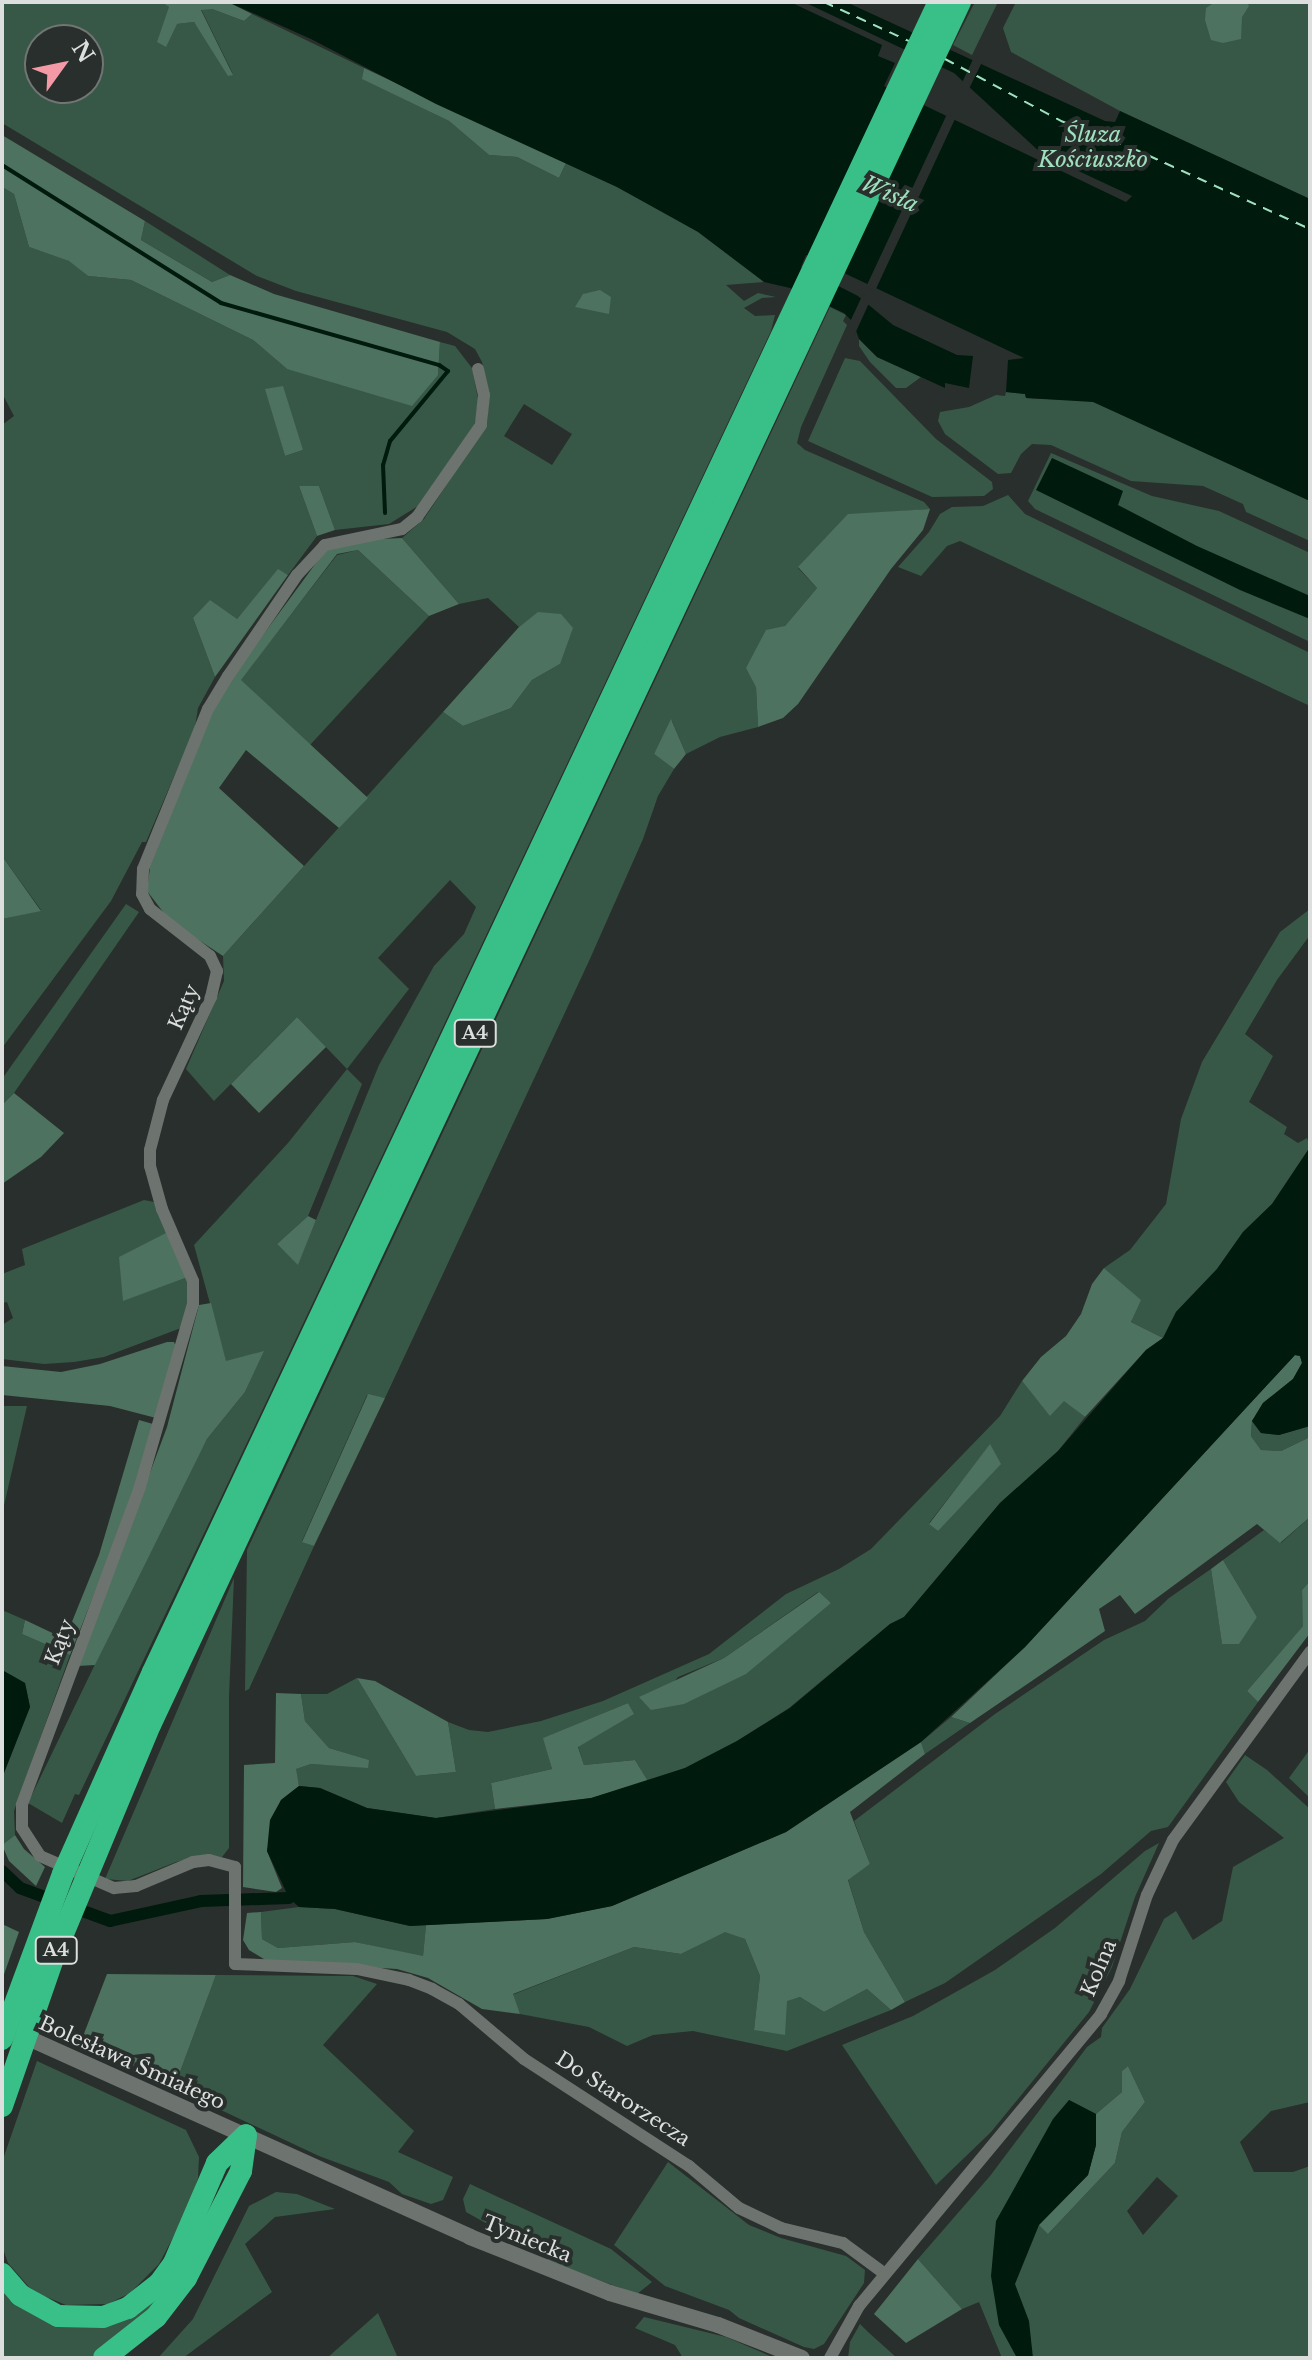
<!DOCTYPE html>
<meta charset="utf-8">
<style>
body{margin:0}
#map{position:relative;width:1312px;height:2360px;overflow:hidden;background:#292f2c;font-family:"Libre Baskerville",serif}
div>[style]{position:absolute}
.green>*{inset:0;background:#375847}
.forest>*{inset:0;background:#4d725f}
.water>*{inset:0;background:#001a0e}
.pier>*{inset:0;background:#292f2c}
.stream>*{height:4px;margin:-2px;padding:0 2px;transform-origin:2px;border-radius:2px;background:#001a0e}
.canal>*{height:12px;margin:-6px;padding:0 6px;transform-origin:6px;border-radius:6px;background:#001a0e}
.ferry>*{height:2px;margin-top:-1px;transform-origin:0;background:repeating-linear-gradient(90deg,#9fe1be 0 10px,transparent 0 18px)}
.minor>*{height:12px;margin:-6px;padding:0 6px;transform-origin:6px;border-radius:6px;background:#6d736f}
.tertiary>*{height:16px;margin:-8px;padding:0 8px;transform-origin:8px;border-radius:8px;background:#6d736f}
.motorway>*{height:22px;margin:-11px;padding:0 11px;transform-origin:11px;border-radius:11px;background:#39bf88}
span{translate:-50% -50%;white-space:nowrap;text-align:center;line-height:1.15;-webkit-text-stroke:8px #292f2c;paint-order:stroke}
.shield-label span{padding:2px 6px;background:#292f2c;border:2px solid;border-radius:6px;-webkit-text-stroke-width:0}
.shield-label{font-size:18px;color:#dcdfdd;font-weight:700}
.street-label{font-size:20px;color:#dcdfdd}
.water-label{font-size:22px;color:#9fe1be;font-style:italic}
.frame{position:absolute;inset:0;border:4px solid #dcdfdd;pointer-events:none}
.north{position:absolute;left:24px;top:24px;width:80px;height:80px;box-sizing:border-box;background:#292f2c;border:2px solid #717573;border-radius:50%;rotate:57deg;font-size:22px;font-weight:700;line-height:32px;text-align:center;color:#dcdfdd}
.north::after{content:'';display:block;margin:auto;width:28px;height:36px;background:#f49aa6;clip-path:polygon(50% 0,100% 100%,50% 72%,0 100%)}
</style>
<div id="map">
<div class="green">
<i style="clip-path:polygon(evenodd,2px 2px,161px 2px,169px 7px,177px 24px,194px 22px,233px 74px,201px 9px,212px 9px,244px 21px,252px 14px,364px 68px,363px 79px,449px 121px,489px 155px,517px 157px,559px 178px,566px 163px,617px 187px,698px 231px,755px 272px,764px 282px,726px 285px,744px 301px,758px 293px,776px 297px,762px 298px,744px 308px,755px 316px,775px 315px,771px 331px,218px 1504px,79px 1795px,75px 1794px,62px 1823px,28px 1803px,170px 1509px,207px 1439px,245px 1392px,263px 1352px,226px 1362px,194px 1245px,288px 1143px,347px 1069px,297px 1017px,214px 1101px,186px 1069px,224px 981px,223px 956px,443px 712px,463px 726px,511px 708px,532px 680px,560px 664px,539px 612px,519px 627px,488px 598px,459px 604px,402px 538px,424px 519px,487px 424px,489px 396px,482px 362px,475px 349px,447px 332px,296px 291px,257px 276px,2px 123px,2px 2px,40px 40px,88px 40px,88px 88px,40px 88px,40px 40px,2px 2px,524px 404px,572px 434px,552px 465px,504px 436px,524px 404px,2px 2px,450px 880px,476px 907px,464px 934px,434px 966px,379px 1065px,298px 1264px,277px 1244px,308px 1216px,362px 1084px,347px 1069px,409px 989px,378px 958px,450px 880px)"></i>
<i style="clip-path:polygon(975px 2px,998px 2px,972px 55px,953px 45px)"></i>
<i style="clip-path:polygon(1016px 2px,1310px 2px,1310px 199px,1120px 111px,1011px 52px,1003px 28px)"></i>
<i style="clip-path:polygon(evenodd,2px 187px,14px 194px,29px 247px,70px 261px,88px 276px,131px 280px,253px 340px,287px 369px,438px 375px,440px 342px,455px 346px,472px 368px,480px 409px,474px 425px,418px 506px,389px 524px,335px 530px,319px 486px,299px 486px,317px 536px,288px 575px,278px 570px,237px 619px,193px 618px,215px 677px,198px 708px,195px 727px,146px 842px,142px 842px,111px 901px,2px 1048px,2px 919px,41px 910px,2px 856px,2px 425px,14px 416px,2px 393px,2px 187px,266px 389px,303px 450px,285px 456px,266px 389px)"></i>
<i style="clip-path:polygon(145px 221px,230px 275px,212px 282px,141px 240px)"></i>
<i style="clip-path:polygon(830px 307px,846px 315px,843px 321px,847px 325px,801px 427px,797px 443px,805px 450px,924px 502px,930px 509px,848px 515px,798px 568px,817px 588px,785px 626px,756px 687px,758px 727px,720px 737px,686px 754px,672px 721px,654px 754px,674px 769px,658px 796px,643px 839px,589px 961px,385px 1398px,367px 1395px,302px 1541px,314px 1546px,249px 1689px,245px 1691px,247px 1550px)"></i>
<i style="clip-path:polygon(859px 339px,877px 357px,921px 377px,906px 388px,896px 388px,870px 362px,859px 346px)"></i>
<i style="clip-path:polygon(845px 358px,860px 361px,936px 439px,992px 482px,993px 489px,984px 496px,932px 497px,808px 441px)"></i>
<i style="clip-path:polygon(1006px 392px,1025px 394px,1026px 398px,1093px 401px,1310px 501px,1310px 541px,1246px 512px,1243px 504px,1203px 486px,1131px 481px,1051px 445px,1032px 444px,1021px 454px,1011px 473px,998px 474px,945px 434px,938px 421px,940px 412px,969px 407px,996px 395px,1005px 396px)"></i>
<i style="clip-path:polygon(1051px 453px,1152px 496px,1219px 511px,1310px 553px,1310px 642px,1035px 509px,1028px 501px)"></i>
<i style="clip-path:polygon(1008px 495px,1025px 514px,1310px 653px,1310px 706px,960px 541px,947px 546px,921px 576px,898px 567px,929px 532px,940px 514px,952px 507px,983px 506px)"></i>
<i style="clip-path:polygon(358px 550px,429px 616px,310px 745px,240px 680px,337px 555px)"></i>
<i style="clip-path:polygon(126px 904px,139px 912px,14px 1093px,2px 1105px,2px 1079px)"></i>
<i style="clip-path:polygon(1310px 909px,1310px 935px,1277px 980px,1245px 1034px,1273px 1056px,1249px 1102px,1287px 1127px,1284px 1134px,1298px 1143px,1307px 1138px,1310px 1147px,1272px 1204px,1243px 1232px,1217px 1269px,1176px 1312px,1163px 1338px,1131px 1322px,1140px 1300px,1104px 1268px,1130px 1250px,1166px 1204px,1181px 1119px,1202px 1062px,1280px 932px)"></i>
<i style="clip-path:polygon(144px 1200px,154px 1202px,168px 1232px,124px 1300px,188px 1277px,188px 1301px,181px 1328px,104px 1357px,74px 1362px,44px 1364px,2px 1359px,2px 1325px,13px 1318px,7px 1302px,2px 1303px,2px 1274px,25px 1265px,22px 1249px)"></i>
<i style="clip-path:polygon(evenodd,1022px 1381px,1050px 1415px,1064px 1400px,1085px 1417px,1058px 1451px,1000px 1503px,904px 1617px,890px 1624px,789px 1708px,737px 1741px,685px 1768px,648px 1781px,635px 1760px,584px 1765px,578px 1746px,633px 1714px,628px 1703px,544px 1738px,552px 1769px,491px 1783px,495px 1809px,436px 1818px,367px 1808px,320px 1788px,299px 1786px,295px 1769px,311px 1764px,368px 1767px,368px 1760px,329px 1748px,305px 1721px,301px 1694px,327px 1694px,357px 1678px,416px 1776px,456px 1772px,448px 1722px,469px 1730px,488px 1732px,541px 1721px,603px 1701px,709px 1654px,786px 1594px,839px 1569px,871px 1549px,1000px 1416px,1022px 1381px,990px 1445px,938px 1531px,929px 1523px,990px 1445px,1022px 1381px,818px 1592px,831px 1603px,651px 1710px,678px 1677px,724px 1658px,818px 1592px)"></i>
<i style="clip-path:polygon(2px 1406px,27px 1406px,2px 1514px)"></i>
<i style="clip-path:polygon(1252px 1421px,1261px 1433px,1279px 1435px,1310px 1426px,1310px 1437px,1281px 1451px,1261px 1450px,1251px 1436px)"></i>
<i style="clip-path:polygon(1310px 1517px,1310px 1581px,1302px 1590px,1304px 1625px,1247px 1691px,1258px 1702px,1168px 1827px,1151px 1831px,1101px 1874px,945px 1983px,905px 2002px,864px 1932px,848px 1879px,870px 1864px,854px 1821px,995px 1714px,1104px 1640px,1145px 1621px,1169px 1598px,1211px 1569px,1222px 1643px,1257px 1617px,1223px 1560px,1264px 1530px,1281px 1543px)"></i>
<i style="clip-path:polygon(234px 1578px,229px 1697px,229px 1848px,222px 1857px,199px 1856px,176px 1862px,128px 1881px,105px 1879px)"></i>
<i style="clip-path:polygon(2px 1610px,25px 1620px,22px 1634px,70px 1655px,14px 1811px,15px 1835px,2px 1845px,2px 1778px,30px 1707px,25px 1683px,2px 1670px)"></i>
<i style="clip-path:polygon(951px 1717px,970px 1723px,925px 1754px,921px 1742px)"></i>
<i style="clip-path:polygon(1310px 1749px,1310px 1798px,1289px 1778px)"></i>
<i style="clip-path:polygon(evenodd,1245px 1755px,1267px 1770px,1310px 1809px,1310px 2102px,1271px 2111px,1240px 2142px,1254px 2172px,1293px 2172px,1310px 2166px,1310px 2358px,1002px 2358px,979px 2302px,962px 2309px,918px 2259px,990px 2176px,1087px 2047px,1101px 2037px,1102px 2028px,1130px 1989px,1164px 1919px,1176px 1911px,1193px 1940px,1222px 1921px,1233px 1867px,1284px 1838px,1239px 1802px,1226px 1782px,1245px 1755px,1128px 2066px,1145px 2102px,1122px 2132px,1115px 2163px,1048px 2234px,1096px 2145px,1069px 2100px,1096px 2114px,1122px 2092px,1122px 2071px,1128px 2066px,1245px 1755px,1157px 2177px,1178px 2196px,1143px 2235px,1127px 2211px,1157px 2177px)"></i>
<i style="clip-path:polygon(1159px 1843px,1135px 1897px,1112px 1967px,1089px 2012px,991px 2132px,936px 2185px,842px 2045px,913px 2016px,995px 1970px,1055px 1928px,1145px 1851px)"></i>
<i style="clip-path:polygon(299px 1907px,335px 1909px,410px 1926px,426px 1925px,423px 1957px,355px 1942px,278px 1948px,262px 1939px,261px 1912px)"></i>
<i style="clip-path:polygon(725px 1931px,745px 1939px,760px 1976px,754px 2030px,787px 2000px,800px 1997px,824px 2012px,867px 1989px,891px 2010px,787px 2051px,693px 2031px,653px 2035px,627px 2046px,589px 2027px,520px 2014px,512px 1995px,634px 1947px,681px 1954px)"></i>
<i style="clip-path:polygon(216px 1975px,353px 1976px,377px 1984px,323px 2045px,414px 2131px,398px 2152px,453px 2177px,443px 2200px,431px 2204px,402px 2194px,389px 2182px,319px 2156px,174px 2088px)"></i>
<i style="clip-path:polygon(37px 2061px,186px 2130px,199px 2157px,198px 2178px,188px 2209px,159px 2264px,130px 2293px,108px 2304px,66px 2305px,44px 2296px,29px 2287px,8px 2263px,2px 2246px,2px 2162px)"></i>
<i style="clip-path:polygon(668px 2162px,749px 2225px,781px 2238px,846px 2256px,865px 2270px,864px 2283px,824px 2344px,814px 2349px,804px 2347px,739px 2318px,729px 2310px,665px 2286px,614px 2245px)"></i>
<i style="clip-path:polygon(470px 2184px,611px 2249px,652px 2282px,637px 2294px,547px 2261px,548px 2258px,466px 2212px,463px 2199px)"></i>
<i style="clip-path:polygon(276px 2192px,297px 2194px,335px 2209px,275px 2217px,245px 2244px,272px 2292px,183px 2358px,158px 2358px,193px 2319px,249px 2206px)"></i>
<i style="clip-path:polygon(2px 2282px,65px 2321px,155px 2298px,152px 2310px,90px 2358px,2px 2358px)"></i>
<i style="clip-path:polygon(378px 2313px,398px 2358px,327px 2358px)"></i>
<i style="clip-path:polygon(644px 2317px,726px 2337px,775px 2358px,683px 2358px,675px 2345px,635px 2328px)"></i>
<i style="clip-path:polygon(860px 2324px,868px 2332px,897px 2358px,848px 2358px,850px 2342px)"></i>
</div>
<div class="forest">
<i style="clip-path:polygon(161px 2px,228px 2px,252px 14px,244px 21px,212px 9px,201px 10px,233px 75px,228px 76px,194px 22px,177px 24px,166px 47px,157px 42px,169px 7px)"></i>
<i style="clip-path:polygon(1215px 2px,1247px 2px,1249px 6px,1242px 17px,1241px 39px,1223px 43px,1211px 40px,1205px 20px,1206px 8px)"></i>
<i style="clip-path:polygon(364px 68px,566px 163px,559px 178px,517px 157px,489px 155px,449px 121px,362px 79px)"></i>
<i style="clip-path:polygon(2px 135px,145px 221px,141px 240px,212px 282px,230px 275px,274px 294px,440px 342px,438px 375px,412px 406px,287px 369px,253px 340px,131px 280px,88px 276px,69px 261px,29px 247px,14px 194px,2px 187px)"></i>
<i style="clip-path:polygon(600px 290px,611px 297px,609px 314px,575px 307px,583px 294px)"></i>
<i style="clip-path:polygon(283px 386px,303px 450px,285px 456px,265px 389px)"></i>
<i style="clip-path:polygon(299px 486px,319px 486px,335px 530px,317px 536px)"></i>
<i style="clip-path:polygon(930px 509px,923px 530px,891px 569px,798px 704px,783px 718px,758px 727px,756px 687px,746px 668px,766px 630px,785px 626px,817px 588px,798px 567px,848px 514px)"></i>
<i style="clip-path:polygon(402px 538px,459px 604px,429px 616px,358px 550px,337px 554px,241px 680px,368px 798px,339px 828px,246px 750px,219px 788px,304px 866px,223px 956px,170px 921px,147px 891px,150px 867px,211px 715px,235px 673px,327px 548px,358px 540px)"></i>
<i style="clip-path:polygon(278px 569px,288px 575px,215px 677px,193px 618px,210px 600px,237px 619px)"></i>
<i style="clip-path:polygon(538px 612px,561px 614px,573px 628px,560px 664px,532px 680px,511px 708px,463px 726px,443px 712px,519px 627px)"></i>
<i style="clip-path:polygon(671px 719px,686px 754px,674px 769px,654px 754px)"></i>
<i style="clip-path:polygon(2px 856px,41px 911px,2px 919px)"></i>
<i style="clip-path:polygon(297px 1017px,326px 1047px,259px 1113px,231px 1084px)"></i>
<i style="clip-path:polygon(14px 1093px,64px 1133px,41px 1157px,2px 1184px,2px 1105px)"></i>
<i style="clip-path:polygon(308px 1216px,316px 1220px,298px 1265px,277px 1244px)"></i>
<i style="clip-path:polygon(168px 1232px,188px 1277px,123px 1301px,119px 1257px)"></i>
<i style="clip-path:polygon(1104px 1268px,1141px 1300px,1131px 1322px,1163px 1338px,1146px 1350px,1085px 1417px,1064px 1401px,1050px 1416px,1022px 1381px,1041px 1357px,1066px 1336px,1081px 1314px,1092px 1284px)"></i>
<i style="clip-path:polygon(211px 1303px,226px 1361px,264px 1351px,245px 1392px,207px 1439px,95px 1665px,78px 1666px,167px 1427px,199px 1305px)"></i>
<i style="clip-path:polygon(167px 1342px,174px 1342px,177px 1349px,156px 1418px,110px 1406px,2px 1395px,2px 1366px,61px 1372px,100px 1364px)"></i>
<i style="clip-path:polygon(1295px 1355px,1300px 1356px,1302px 1363px,1293px 1379px,1263px 1403px,1252px 1421px,1251px 1436px,1261px 1450px,1281px 1451px,1310px 1437px,1310px 1517px,1280px 1543px,1257px 1524px,1135px 1614px,1120px 1595px,1099px 1609px,1105px 1631px,970px 1723px,951px 1717px,1025px 1647px)"></i>
<i style="clip-path:polygon(368px 1394px,385px 1398px,314px 1546px,302px 1542px)"></i>
<i style="clip-path:polygon(139px 1420px,153px 1424px,133px 1496px,70px 1655px,22px 1634px,25px 1620px,65px 1639px,99px 1555px)"></i>
<i style="clip-path:polygon(990px 1444px,1001px 1464px,938px 1531px,929px 1524px)"></i>
<i style="clip-path:polygon(1223px 1560px,1257px 1617px,1239px 1644px,1222px 1644px,1211px 1569px)"></i>
<i style="clip-path:polygon(1310px 1581px,1310px 1633px,1258px 1702px,1247px 1691px,1303px 1626px,1302px 1590px)"></i>
<i style="clip-path:polygon(819px 1592px,831px 1603px,746px 1674px,684px 1704px,651px 1710px,639px 1697px,724px 1658px)"></i>
<i style="clip-path:polygon(357px 1678px,375px 1681px,448px 1722px,456px 1772px,416px 1776px)"></i>
<i style="clip-path:polygon(276px 1693px,301px 1694px,305px 1721px,329px 1748px,369px 1760px,368px 1768px,311px 1764px,296px 1769px,299px 1786px,281px 1800px,267px 1851px,282px 1888px,276px 1892px,243px 1887px,244px 1765px,275px 1763px)"></i>
<i style="clip-path:polygon(628px 1703px,634px 1714px,578px 1747px,584px 1765px,635px 1760px,648px 1781px,592px 1798px,495px 1809px,491px 1783px,552px 1769px,543px 1738px)"></i>
<i style="clip-path:polygon(921px 1742px,925px 1754px,850px 1812px,870px 1864px,848px 1880px,864px 1932px,905px 2002px,891px 2010px,867px 1989px,824px 2012px,800px 1997px,787px 2001px,785px 2035px,754px 2030px,760px 1976px,745px 1939px,725px 1932px,681px 1954px,634px 1947px,513px 1994px,520px 2014px,482px 2009px,428px 1978px,397px 1969px,267px 1961px,249px 1950px,243px 1940px,247px 1913px,261px 1912px,262px 1939px,278px 1948px,355px 1942px,423px 1956px,426px 1925px,547px 1919px,612px 1906px,786px 1832px)"></i>
<i style="clip-path:polygon(15px 1835px,24px 1849px,45px 1867px,36px 1886px,9px 1861px,2px 1845px)"></i>
<i style="clip-path:polygon(2px 1924px,19px 1932px,2px 1980px)"></i>
<i style="clip-path:polygon(107px 1974px,216px 1975px,174px 2088px,91px 2056px,80px 2044px)"></i>
<i style="clip-path:polygon(1128px 2066px,1145px 2102px,1122px 2132px,1115px 2163px,1048px 2234px,1039px 2225px,1088px 2175px,1096px 2145px,1096px 2114px,1122px 2092px,1122px 2071px)"></i>
<i style="clip-path:polygon(918px 2259px,962px 2309px,906px 2343px,874px 2314px)"></i>
</div>
<div class="water">
<i style="clip-path:polygon(228px 2px,790px 2px,882px 45px,878px 56px,895px 63px,884px 86px,1126px 202px,1132px 196px,1042px 154px,954px 73px,804px 2px,846px 2px,1105px 121px,1115px 122px,1120px 111px,1310px 199px,1310px 501px,1093px 402px,1026px 398px,1025px 394px,1006px 392px,1008px 360px,1024px 358px,806px 255px,801px 267px,858px 296px,893px 325px,957px 355px,973px 356px,969px 388px,945px 383px,945px 388px,877px 357px,859px 339px,853px 322px,844px 313px,790px 288px,764px 282px,698px 232px,617px 187px,436px 104px,311px 39px)"></i>
<i style="clip-path:polygon(1052px 458px,1123px 491px,1118px 505px,1197px 546px,1310px 596px,1310px 619px,1240px 590px,1036px 490px)"></i>
<i style="clip-path:polygon(1310px 1147px,1310px 1426px,1279px 1435px,1261px 1433px,1252px 1421px,1263px 1403px,1293px 1379px,1302px 1363px,1300px 1356px,1295px 1355px,1025px 1647px,921px 1742px,786px 1832px,612px 1906px,547px 1919px,410px 1926px,335px 1909px,299px 1907px,289px 1898px,267px 1851px,270px 1820px,281px 1800px,299px 1786px,320px 1788px,367px 1808px,436px 1818px,591px 1798px,685px 1768px,737px 1741px,790px 1708px,890px 1624px,904px 1617px,1000px 1503px,1058px 1451px,1146px 1350px,1163px 1338px,1176px 1312px,1217px 1269px,1243px 1232px,1272px 1204px)"></i>
<i style="clip-path:polygon(2px 1670px,25px 1683px,30px 1707px,2px 1778px)"></i>
<i style="clip-path:polygon(1069px 2100px,1096px 2114px,1096px 2145px,1088px 2175px,1039px 2225px,1015px 2284px,1029px 2321px,1033px 2358px,1017px 2358px,999px 2325px,991px 2276px,996px 2221px,1053px 2119px)"></i>
</div>
<div class="pier">
<i style="clip-path:polygon(974px 57px,983px 60px,968px 91px,961px 85px)"></i>
<i style="clip-path:polygon(947px 114px,955px 119px,875px 291px,866px 287px)"></i>
<i style="clip-path:polygon(863px 294px,870px 301px,854px 336px,849px 324px)"></i>
</div>
<div class="stream">
<i style="left:2px;top:165px;width:259px;rotate:32.2deg"></i>
<i style="left:221px;top:303px;width:227px;rotate:15.9deg"></i>
<i style="left:439px;top:365px;width:11px;rotate:34deg"></i>
<i style="left:448px;top:371px;width:91px;rotate:129.6deg"></i>
<i style="left:390px;top:441px;width:25px;rotate:106deg"></i>
<i style="left:383px;top:465px;width:48px;rotate:87.6deg"></i>
</div>
<div class="canal">
<i style="left:2px;top:1871px;width:25px;rotate:43deg"></i>
<i style="left:20px;top:1888px;width:96px;rotate:20.1deg"></i>
<i style="left:110px;top:1921px;width:93px;rotate:-12.4deg"></i>
<i style="left:201px;top:1901px;width:88px;rotate:-2deg"></i>
</div>
<div class="ferry">
<i style="left:824px;top:2px;width:96px;rotate:24.7deg"></i>
<i style="left:945px;top:59px;width:132px;rotate:28.1deg"></i>
<i style="left:1061px;top:121px;width:76px;rotate:20.8deg"></i>
<i style="left:1132px;top:148px;width:196px;rotate:24.5deg"></i>
</div>
<div class="minor">
<i style="left:478px;top:369px;width:27px;rotate:77deg"></i>
<i style="left:484px;top:395px;width:30px;rotate:96deg"></i>
<i style="left:481px;top:425px;width:112px;rotate:124.8deg"></i>
<i style="left:417px;top:517px;width:19px;rotate:141deg"></i>
<i style="left:402px;top:529px;width:79px;rotate:168.3deg"></i>
<i style="left:325px;top:545px;width:41px;rotate:133deg"></i>
<i style="left:297px;top:575px;width:122px;rotate:124.3deg"></i>
<i style="left:228px;top:676px;width:39px;rotate:121deg"></i>
<i style="left:208px;top:709px;width:173px;rotate:112.1deg"></i>
<i style="left:143px;top:869px;width:25px;rotate:92deg"></i>
<i style="left:142px;top:894px;width:17px;rotate:62deg"></i>
<i style="left:150px;top:909px;width:76px;rotate:38.1deg"></i>
<i style="left:210px;top:956px;width:17px;rotate:65deg"></i>
<i style="left:217px;top:971px;width:27px;rotate:103deg"></i>
<i style="left:211px;top:997px;width:114px;rotate:115deg"></i>
<i style="left:163px;top:1100px;width:52px;rotate:104.6deg"></i>
<i style="left:150px;top:1150px;width:16px;rotate:90deg"></i>
<i style="left:150px;top:1166px;width:45px;rotate:74.4deg"></i>
<i style="left:162px;top:1209px;width:78px;rotate:66.7deg"></i>
<i style="left:193px;top:1281px;width:23px;rotate:90deg"></i>
<i style="left:193px;top:1304px;width:191px;rotate:106.2deg"></i>
<i style="left:140px;top:1487px;width:339px;rotate:110.4deg"></i>
<i style="left:22px;top:1805px;width:23px;rotate:90deg"></i>
<i style="left:22px;top:1828px;width:33px;rotate:57deg"></i>
<i style="left:40px;top:1856px;width:81px;rotate:23.4deg"></i>
<i style="left:114px;top:1888px;width:22px;rotate:-5deg"></i>
<i style="left:136px;top:1886px;width:62px;rotate:-22.8deg"></i>
<i style="left:193px;top:1862px;width:16px;rotate:-7deg"></i>
<i style="left:209px;top:1860px;width:27px;rotate:15deg"></i>
<i style="left:235px;top:1867px;width:97px;rotate:90deg"></i>
<i style="left:235px;top:1964px;width:122px;rotate:2.3deg"></i>
<i style="left:357px;top:1969px;width:53px;rotate:11.9deg"></i>
<i style="left:409px;top:1980px;width:25px;rotate:21deg"></i>
<i style="left:432px;top:1989px;width:31px;rotate:29deg"></i>
<i style="left:459px;top:2004px;width:85px;rotate:40.2deg"></i>
<i style="left:524px;top:2059px;width:197px;rotate:33deg"></i>
<i style="left:689px;top:2166px;width:65px;rotate:40deg"></i>
<i style="left:739px;top:2208px;width:47px;rotate:25.5deg"></i>
<i style="left:781px;top:2228px;width:64px;rotate:13.6deg"></i>
<i style="left:843px;top:2243px;width:52px;rotate:36.4deg"></i>
<i style="left:830px;top:2358px;width:60px;rotate:-60.9deg"></i>
<i style="left:859px;top:2306px;width:379px;rotate:-50.3deg"></i>
<i style="left:1101px;top:2014px;width:38px;rotate:-61deg"></i>
<i style="left:1119px;top:1981px;width:90px;rotate:-72deg"></i>
<i style="left:1147px;top:1895px;width:61px;rotate:-64.7deg"></i>
<i style="left:1173px;top:1840px;width:233px;rotate:-53.9deg"></i>
</div>
<div class="tertiary">
<i style="left:17px;top:2033px;width:497px;rotate:24.2deg"></i>
<i style="left:470px;top:2237px;width:151px;rotate:21.8deg"></i>
<i style="left:610px;top:2293px;width:113px;rotate:16.5deg"></i>
<i style="left:718px;top:2325px;width:90px;rotate:21.4deg"></i>
</div>
<div class="motorway">
<i style="left:2px;top:2039px;width:176px;rotate:-69.7deg"></i>
<i style="left:63px;top:1874px;width:221px;rotate:-66deg"></i>
<i style="left:153px;top:1672px;width:1846px;rotate:-64.8deg"></i>
<i style="left:2px;top:2106px;width:162px;rotate:-70.9deg"></i>
<i style="left:55px;top:1953px;width:247px;rotate:-67.4deg"></i>
<i style="left:150px;top:1725px;width:1904px;rotate:-64.82deg"></i>
<i style="left:2px;top:2274px;width:28px;rotate:49deg"></i>
<i style="left:20px;top:2295px;width:43px;rotate:28.9deg"></i>
<i style="left:58px;top:2316px;width:45px;rotate:1.3deg"></i>
<i style="left:103px;top:2317px;width:27px;rotate:-20deg"></i>
<i style="left:128px;top:2308px;width:39px;rotate:-38deg"></i>
<i style="left:159px;top:2284px;width:26px;rotate:-54deg"></i>
<i style="left:174px;top:2263px;width:109px;rotate:-66.7deg"></i>
<i style="left:217px;top:2163px;width:40px;rotate:-44deg"></i>
<i style="left:104px;top:2358px;width:66px;rotate:-38.3deg"></i>
<i style="left:156px;top:2317px;width:49px;rotate:-52.4deg"></i>
<i style="left:186px;top:2278px;width:120px;rotate:-62.8deg"></i>
<i style="left:241px;top:2171px;width:36px;rotate:-82deg"></i>
</div>
<div class="shield-label">
<span style="left:475px;top:1033px">A4</span>
<span style="left:56px;top:1950px">A4</span>
</div>
<div class="street-label">
<span style="left:184px;top:1007px;rotate:-67deg">Kąty</span>
<span style="left:60px;top:1642px;rotate:-69deg">Kąty</span>
<span style="left:1099px;top:1968px;rotate:-67deg">Kolna</span>
<span style="left:132px;top:2063px;rotate:24deg">Bolesława Śmiałego</span>
<span style="left:623px;top:2099px;rotate:33deg">Do Starorzecza</span>
<span style="left:527px;top:2239px;rotate:22deg">Tyniecka</span>
</div>
<div class="water-label">
<span style="left:1093px;top:147px">Śluza<br>Kościuszko</span>
<span style="left:890px;top:194px;rotate:24deg">Wisła</span>
</div>
<div class="frame"></div>
<div class="north">N</div>
</div>
